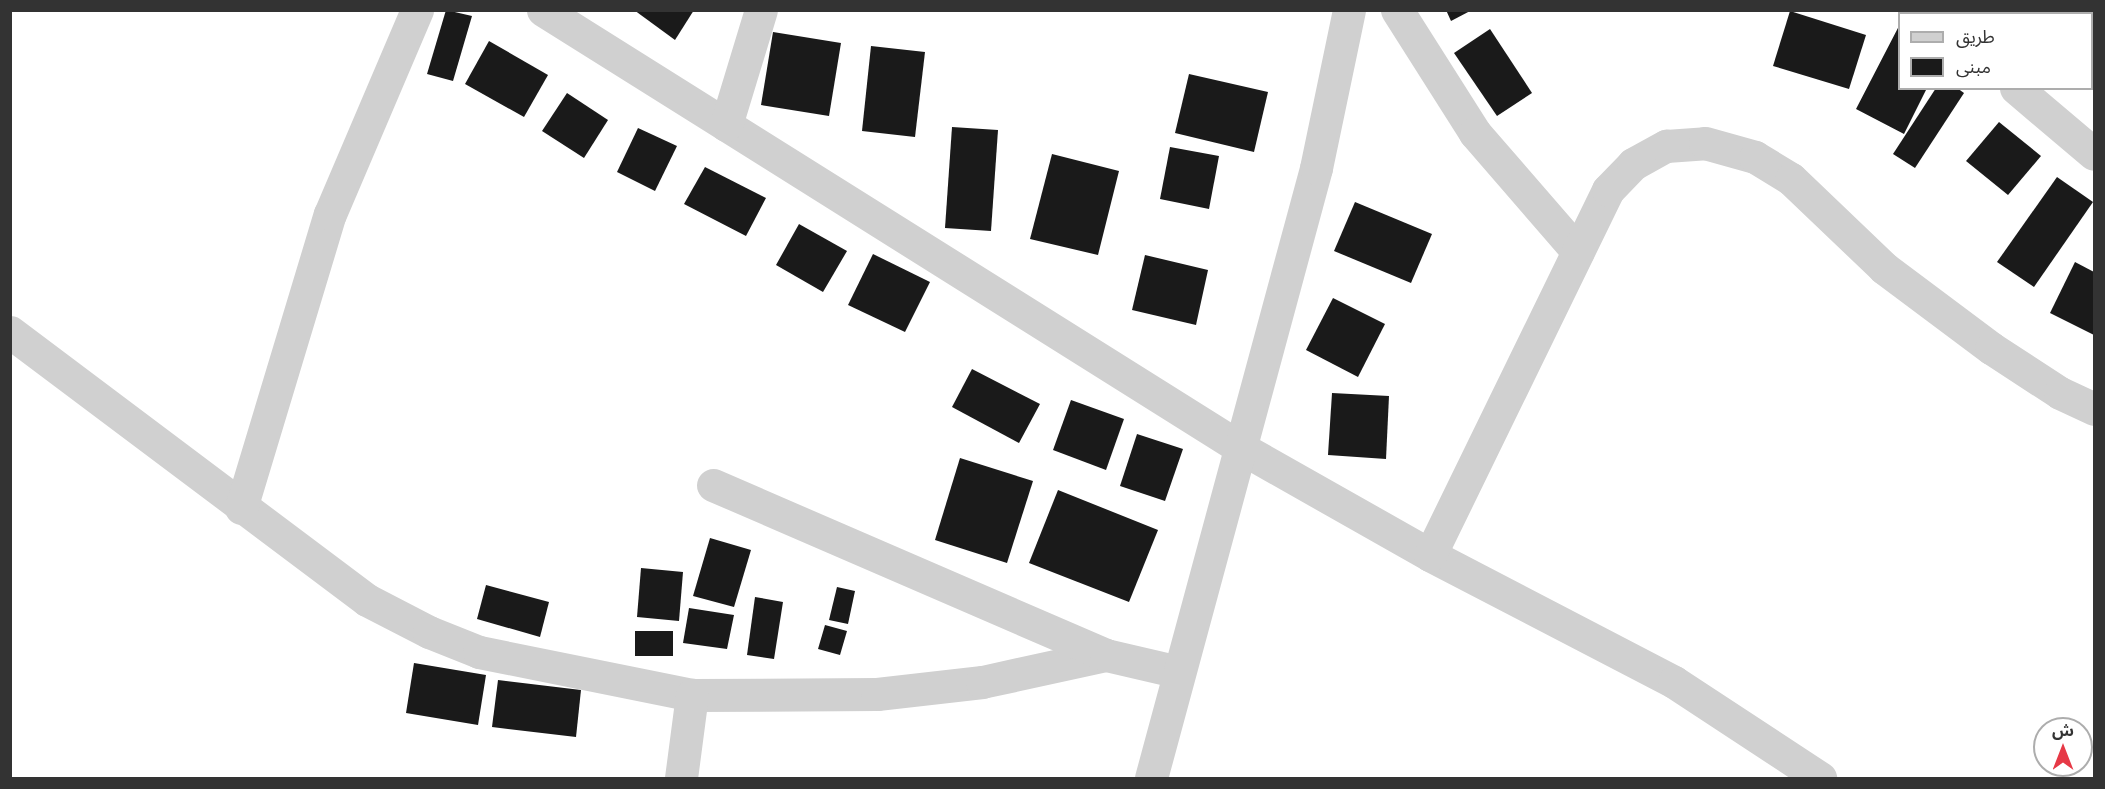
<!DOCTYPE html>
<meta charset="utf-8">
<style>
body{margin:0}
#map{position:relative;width:2105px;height:789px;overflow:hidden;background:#fff;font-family:Montserrat,"Noto Sans Arabic",sans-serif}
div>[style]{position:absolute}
.building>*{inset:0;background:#1a1a1a}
.minor>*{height:33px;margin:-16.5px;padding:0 16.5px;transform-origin:16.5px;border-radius:16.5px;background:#d0d0d0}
span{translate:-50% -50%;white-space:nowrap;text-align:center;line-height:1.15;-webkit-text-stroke:6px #fff;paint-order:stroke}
.frame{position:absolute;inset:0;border:12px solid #333;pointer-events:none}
.legend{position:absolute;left:1898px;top:12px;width:195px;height:78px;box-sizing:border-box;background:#fff;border:2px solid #adadad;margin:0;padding:8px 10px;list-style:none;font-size:18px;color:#333}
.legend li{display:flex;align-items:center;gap:12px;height:30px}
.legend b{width:30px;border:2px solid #adadad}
.north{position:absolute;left:2033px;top:717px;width:60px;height:60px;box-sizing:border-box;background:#fff;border:2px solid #adadad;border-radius:50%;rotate:0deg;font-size:16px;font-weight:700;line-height:24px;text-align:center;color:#333}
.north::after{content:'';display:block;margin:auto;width:21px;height:27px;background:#e63946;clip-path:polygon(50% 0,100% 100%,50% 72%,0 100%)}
</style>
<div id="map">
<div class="building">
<i style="clip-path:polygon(446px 10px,472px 16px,453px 81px,427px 74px)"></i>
<i style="clip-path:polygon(634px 10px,694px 10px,675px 40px)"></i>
<i style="clip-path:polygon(1446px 10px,1472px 10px,1451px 21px)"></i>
<i style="clip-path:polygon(1983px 10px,2085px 10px,1981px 14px)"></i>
<i style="clip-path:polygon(1790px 11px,1866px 35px,1849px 89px,1773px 66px)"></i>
<i style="clip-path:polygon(1900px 24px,1900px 88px,1927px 88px,1904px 134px,1856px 109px)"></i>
<i style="clip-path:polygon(1490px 29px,1532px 93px,1497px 116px,1454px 53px)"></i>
<i style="clip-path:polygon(773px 32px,841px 43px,829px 116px,761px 105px)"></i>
<i style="clip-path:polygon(489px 41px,548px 75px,524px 117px,465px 84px)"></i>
<i style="clip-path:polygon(871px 46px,925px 52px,915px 137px,862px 131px)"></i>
<i style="clip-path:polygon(1189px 74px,1268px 92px,1254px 152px,1175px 133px)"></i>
<i style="clip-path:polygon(1936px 88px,1957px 88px,1964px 93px,1915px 168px,1893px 154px)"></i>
<i style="clip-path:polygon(567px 93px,608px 120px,584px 158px,542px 131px)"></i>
<i style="clip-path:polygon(1999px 122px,2041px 156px,2008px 195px,1966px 161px)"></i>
<i style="clip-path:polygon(952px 127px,998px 130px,991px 231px,945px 228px)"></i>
<i style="clip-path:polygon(638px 128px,677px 146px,655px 191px,617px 172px)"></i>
<i style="clip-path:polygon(1170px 147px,1219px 156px,1209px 209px,1160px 199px)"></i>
<i style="clip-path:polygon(1052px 154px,1119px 171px,1098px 255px,1030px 239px)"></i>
<i style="clip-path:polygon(705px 167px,766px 198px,746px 236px,684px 204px)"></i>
<i style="clip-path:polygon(2057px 177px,2093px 202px,2034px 287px,1997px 262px)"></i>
<i style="clip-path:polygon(1355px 202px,1432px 234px,1411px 283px,1334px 251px)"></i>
<i style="clip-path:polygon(799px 224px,847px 251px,823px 292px,776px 265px)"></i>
<i style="clip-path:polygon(873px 254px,930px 282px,905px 332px,848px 305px)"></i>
<i style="clip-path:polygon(1145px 255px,1208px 270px,1196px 325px,1132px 310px)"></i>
<i style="clip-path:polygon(2075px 262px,2094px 272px,2094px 335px,2050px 313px)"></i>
<i style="clip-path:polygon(1333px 298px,1385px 324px,1358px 377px,1306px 350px)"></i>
<i style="clip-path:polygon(972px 369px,1040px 404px,1019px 443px,952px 407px)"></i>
<i style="clip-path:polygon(1332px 393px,1389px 396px,1386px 459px,1328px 455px)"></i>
<i style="clip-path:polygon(1071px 400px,1124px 419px,1106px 470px,1053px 450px)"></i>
<i style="clip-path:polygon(1137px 434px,1183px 449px,1165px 501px,1120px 486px)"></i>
<i style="clip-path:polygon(960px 458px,1033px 481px,1007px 563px,935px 540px)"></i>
<i style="clip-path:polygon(1058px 490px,1158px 530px,1129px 602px,1029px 563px)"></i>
<i style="clip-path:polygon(710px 538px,751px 550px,734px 607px,693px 596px)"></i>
<i style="clip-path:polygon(641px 568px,683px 572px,679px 621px,637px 617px)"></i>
<i style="clip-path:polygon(486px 585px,549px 602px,540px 637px,477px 619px)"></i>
<i style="clip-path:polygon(837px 587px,855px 591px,848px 624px,829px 620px)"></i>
<i style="clip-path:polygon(755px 597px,783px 602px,774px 659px,747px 655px)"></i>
<i style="clip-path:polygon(689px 608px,734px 615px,727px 649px,683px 643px)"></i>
<i style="clip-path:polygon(825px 625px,847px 631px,840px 655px,818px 649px)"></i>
<i style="clip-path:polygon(635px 631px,673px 631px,673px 656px,635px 656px)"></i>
<i style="clip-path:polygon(414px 663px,486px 675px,478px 725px,406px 713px)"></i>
<i style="clip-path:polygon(498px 680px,581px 690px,576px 737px,492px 727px)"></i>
</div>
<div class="minor">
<i style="left:543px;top:10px;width:824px;rotate:32.11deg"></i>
<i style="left:1241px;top:448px;width:217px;rotate:29.5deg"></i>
<i style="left:1430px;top:555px;width:275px;rotate:27.5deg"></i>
<i style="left:1674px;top:682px;width:175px;rotate:33.3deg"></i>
<i style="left:1397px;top:10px;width:146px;rotate:57.6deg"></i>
<i style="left:1475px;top:133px;width:157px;rotate:49.1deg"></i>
<i style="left:1936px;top:10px;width:4px;rotate:76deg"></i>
<i style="left:2016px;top:88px;width:102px;rotate:40.2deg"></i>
<i style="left:726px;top:125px;width:120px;rotate:-73.1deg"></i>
<i style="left:10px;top:332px;width:446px;rotate:36.9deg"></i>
<i style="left:367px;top:600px;width:70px;rotate:27.3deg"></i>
<i style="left:429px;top:632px;width:54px;rotate:21.8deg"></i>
<i style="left:479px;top:652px;width:217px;rotate:11.4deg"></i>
<i style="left:692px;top:695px;width:185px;rotate:-0.3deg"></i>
<i style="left:877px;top:694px;width:106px;rotate:-6.5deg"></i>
<i style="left:982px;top:682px;width:127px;rotate:-12.3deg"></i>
<i style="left:713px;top:485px;width:428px;rotate:23.4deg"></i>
<i style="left:1106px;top:655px;width:75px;rotate:13.1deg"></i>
<i style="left:241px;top:508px;width:307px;rotate:-73.2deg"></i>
<i style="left:330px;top:214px;width:222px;rotate:-66.9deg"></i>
<i style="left:1430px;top:555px;width:406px;rotate:-64deg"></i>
<i style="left:1608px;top:190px;width:36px;rotate:-46deg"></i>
<i style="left:1633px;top:164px;width:38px;rotate:-29deg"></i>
<i style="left:1666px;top:146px;width:39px;rotate:-4deg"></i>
<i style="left:1705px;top:143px;width:52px;rotate:15.6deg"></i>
<i style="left:1755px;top:157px;width:42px;rotate:31.4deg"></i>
<i style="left:1791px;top:179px;width:129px;rotate:43.7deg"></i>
<i style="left:1884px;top:268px;width:134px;rotate:36.8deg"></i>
<i style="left:1991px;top:348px;width:82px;rotate:33.1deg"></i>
<i style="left:2060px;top:393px;width:38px;rotate:25deg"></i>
<i style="left:681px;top:778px;width:84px;rotate:-82.5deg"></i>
<i style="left:1151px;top:778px;width:632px;rotate:-74.86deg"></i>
<i style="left:1316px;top:168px;width:161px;rotate:-78.2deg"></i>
</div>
<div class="frame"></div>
<ul class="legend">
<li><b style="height:8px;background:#d0d0d0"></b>طريق</li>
<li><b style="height:16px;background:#1a1a1a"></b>مبنى</li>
</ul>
<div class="north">ش</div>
</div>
